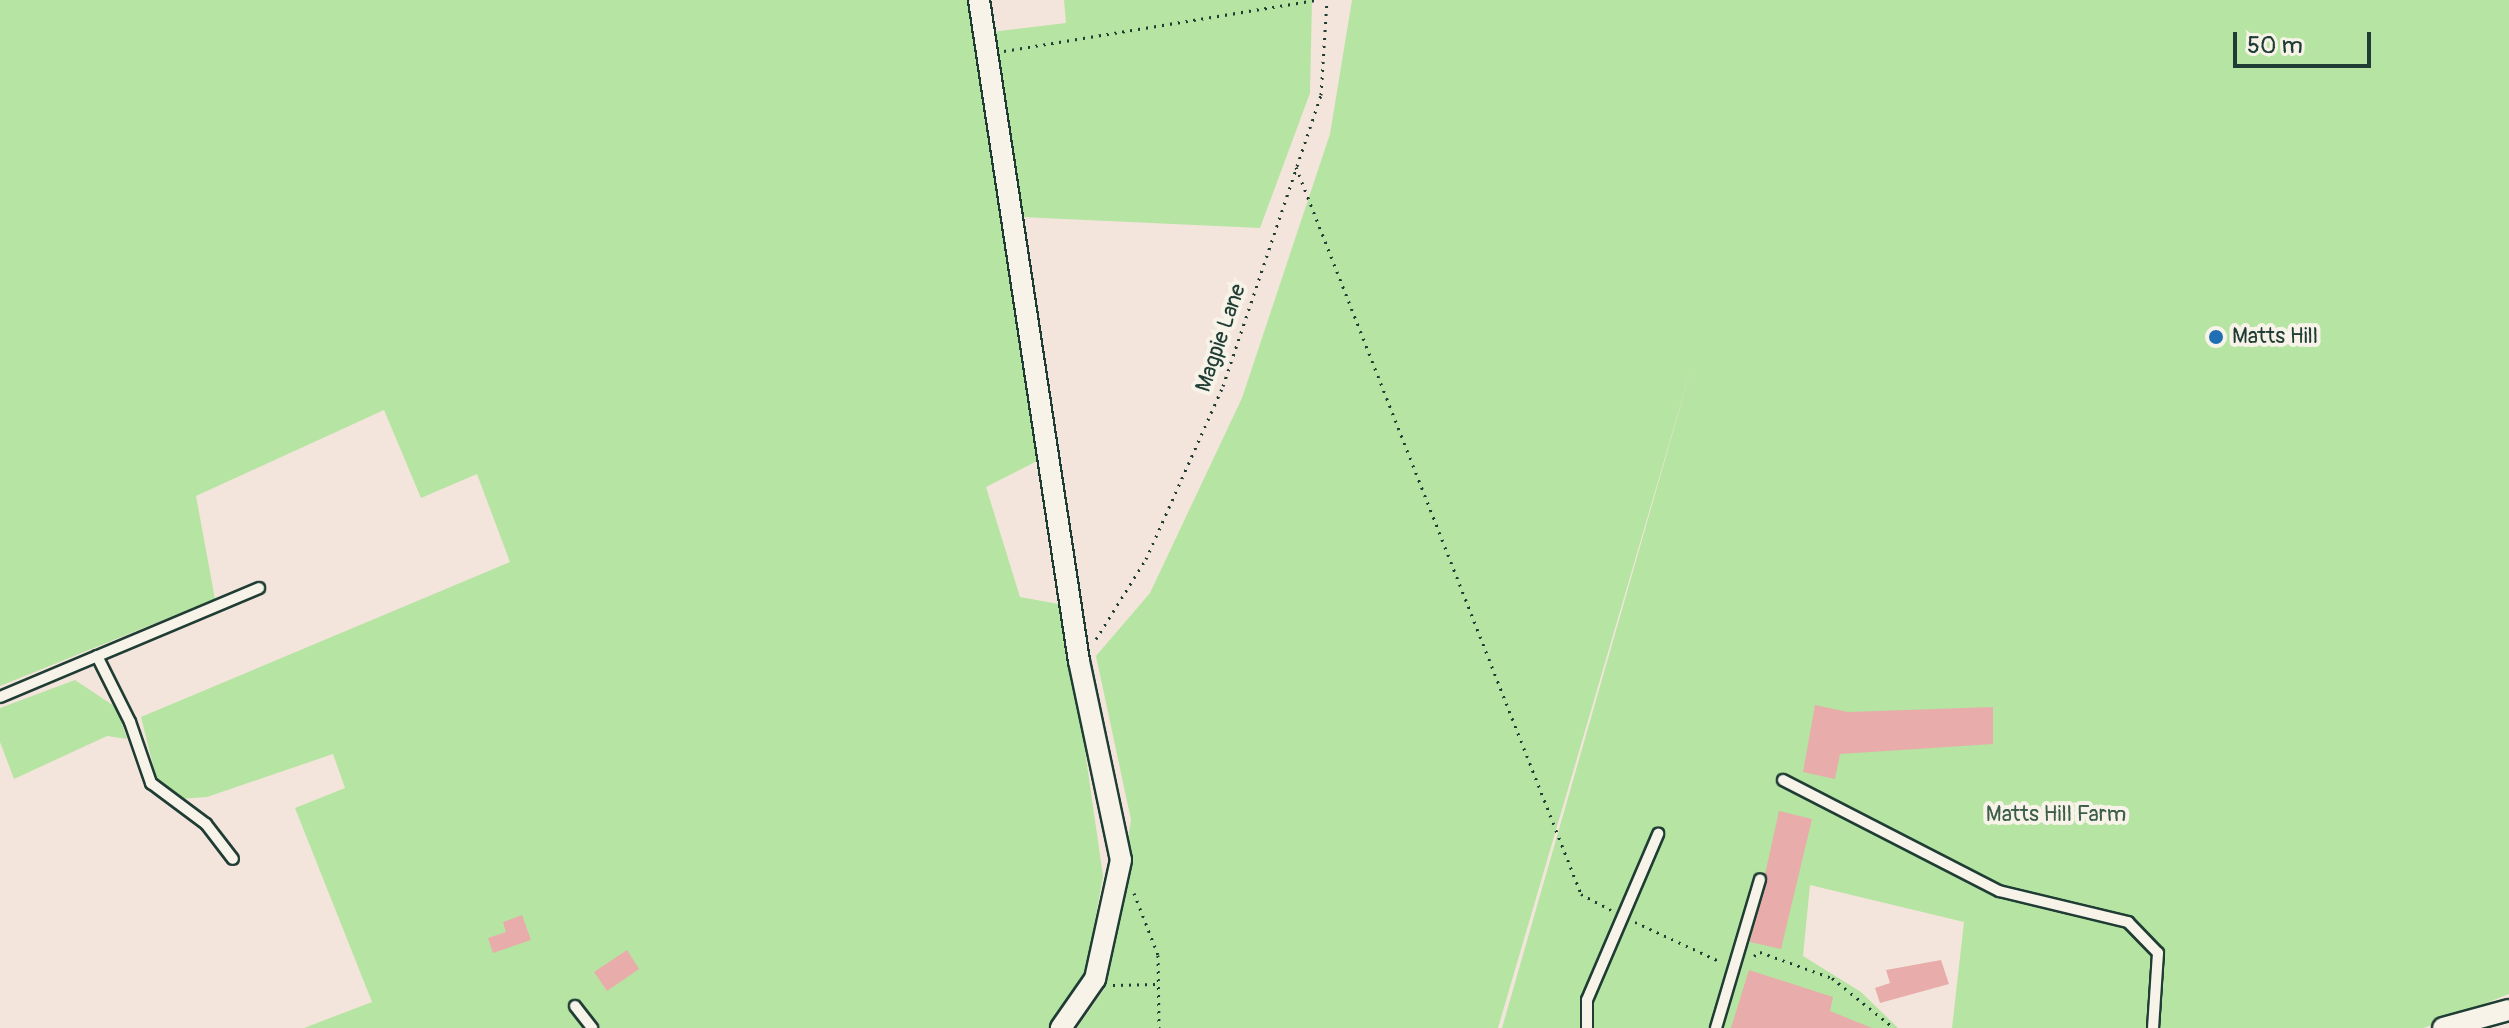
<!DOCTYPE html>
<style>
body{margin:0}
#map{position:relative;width:2509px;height:1028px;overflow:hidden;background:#f4e5dc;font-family:Pangolin,sans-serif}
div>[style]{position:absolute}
.green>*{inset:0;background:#b6e4a3}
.building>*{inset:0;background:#e8acaa}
.path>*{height:3px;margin-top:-1.5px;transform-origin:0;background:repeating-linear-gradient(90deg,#1f3d34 0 2px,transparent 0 8px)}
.roads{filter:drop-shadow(2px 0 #1f3d34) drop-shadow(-2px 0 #1f3d34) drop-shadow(0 2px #1f3d34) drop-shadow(0 -2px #1f3d34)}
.lane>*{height:10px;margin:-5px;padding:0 5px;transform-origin:5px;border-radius:5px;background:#f7f3e8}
.street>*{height:20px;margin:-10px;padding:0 10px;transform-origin:10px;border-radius:10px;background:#f7f3e8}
.dots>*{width:22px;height:22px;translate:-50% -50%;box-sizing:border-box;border:4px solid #f7f3e8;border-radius:50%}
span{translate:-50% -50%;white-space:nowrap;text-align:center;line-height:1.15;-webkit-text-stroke:8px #f7f3e8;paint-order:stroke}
.poi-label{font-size:22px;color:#1f3d34}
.left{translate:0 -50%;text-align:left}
.street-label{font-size:22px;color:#1f3d34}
.park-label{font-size:22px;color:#3d5e4a}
.scale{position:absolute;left:2233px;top:32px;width:138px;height:36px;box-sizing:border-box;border:4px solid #1f3d34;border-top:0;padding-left:10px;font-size:24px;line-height:28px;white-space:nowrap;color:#1f3d34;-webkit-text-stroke:6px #f7f3e8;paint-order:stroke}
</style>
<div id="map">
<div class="green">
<i style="clip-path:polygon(0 0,968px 0,1041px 459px,986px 487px,1020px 597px,1064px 605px,1103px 876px,1086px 971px,1050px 1028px,304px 1028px,372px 1002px,295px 808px,345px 788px,333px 754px,207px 797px,179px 799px,156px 777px,141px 717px,510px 562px,477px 474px,421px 498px,384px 410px,196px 496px,215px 599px,0 686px)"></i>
<i style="clip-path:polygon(1064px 0,1312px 0,1310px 93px,1260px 228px,1021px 217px,991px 32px,1066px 23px)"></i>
<i style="clip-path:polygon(1352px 0,2509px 0,2509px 994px,2424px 1028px,1952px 1028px,1964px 922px,1810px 885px,1803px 956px,1861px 992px,1898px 1028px,1502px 1028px,1693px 362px,1498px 1028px,1077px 1028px,1105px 988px,1131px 820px,1096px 656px,1150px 593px,1242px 398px,1330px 134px)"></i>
<i style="clip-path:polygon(75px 680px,117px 708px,127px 739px,107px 736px,14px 779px,0 742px,0 708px)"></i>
</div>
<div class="building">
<i style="clip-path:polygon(1815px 705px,1848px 712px,1993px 707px,1993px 744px,1840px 754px,1835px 779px,1803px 772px)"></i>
<i style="clip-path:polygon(1779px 811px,1812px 819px,1781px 949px,1750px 942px)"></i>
<i style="clip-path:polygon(522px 915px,531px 940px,493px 953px,488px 938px,506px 932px,503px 922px)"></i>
<i style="clip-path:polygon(627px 950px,639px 969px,607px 991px,594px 972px)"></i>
<i style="clip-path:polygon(1941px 960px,1949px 984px,1880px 1003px,1875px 988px,1890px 983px,1886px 970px)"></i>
<i style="clip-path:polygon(1749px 970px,1833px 997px,1830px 1011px,1872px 1028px,1731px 1028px)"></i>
</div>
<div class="path">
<i style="left:1004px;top:51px;width:316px;rotate:-9.3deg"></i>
<i style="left:1296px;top:167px;width:781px;rotate:68.59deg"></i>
<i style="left:1581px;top:894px;width:34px;rotate:28deg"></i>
<i style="left:1096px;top:639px;width:94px;rotate:-58deg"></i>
<i style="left:1146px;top:559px;width:189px;rotate:-66deg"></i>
<i style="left:1223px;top:386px;width:307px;rotate:-71.4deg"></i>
<i style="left:1321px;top:95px;width:95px;rotate:-86.4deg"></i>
<i style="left:1134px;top:893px;width:66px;rotate:68.8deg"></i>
<i style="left:1158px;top:955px;width:73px;rotate:89.2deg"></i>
<i style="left:1635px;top:922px;width:93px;rotate:24.9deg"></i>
<i style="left:1754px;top:956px;width:7px;rotate:-34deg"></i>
<i style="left:1760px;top:952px;width:77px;rotate:19.9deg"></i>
<i style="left:1832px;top:978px;width:80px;rotate:38.9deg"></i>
<i style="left:1113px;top:985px;width:44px;rotate:-1.3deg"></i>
</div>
<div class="roads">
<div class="lane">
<i style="left:97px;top:656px;width:74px;rotate:63.4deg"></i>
<i style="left:130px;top:722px;width:65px;rotate:71deg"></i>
<i style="left:151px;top:783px;width:69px;rotate:36.7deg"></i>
<i style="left:206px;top:824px;width:44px;rotate:52.4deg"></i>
<i style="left:0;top:697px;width:281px;rotate:-22.8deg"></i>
<i style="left:1783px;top:780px;width:243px;rotate:27.2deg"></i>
<i style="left:1999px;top:891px;width:133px;rotate:13.5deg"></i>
<i style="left:2128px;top:922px;width:43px;rotate:45.9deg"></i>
<i style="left:2158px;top:953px;width:75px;rotate:93.8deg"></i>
<i style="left:575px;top:1006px;width:28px;rotate:52deg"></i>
<i style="left:1587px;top:1028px;width:28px;rotate:-90deg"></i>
<i style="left:1587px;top:1000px;width:181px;rotate:-66.8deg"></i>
<i style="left:1716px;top:1028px;width:155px;rotate:-73.5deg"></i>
</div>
<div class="street">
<i style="left:979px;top:0;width:669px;rotate:81.4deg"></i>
<i style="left:1079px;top:661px;width:203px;rotate:78.1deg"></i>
<i style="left:1121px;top:860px;width:122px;rotate:102.3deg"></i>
<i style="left:1095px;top:979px;width:60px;rotate:124.8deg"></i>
<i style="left:2443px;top:1028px;width:68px;rotate:-15.3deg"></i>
</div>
</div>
<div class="dots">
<i style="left:2216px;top:337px;background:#1f6fb2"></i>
</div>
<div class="poi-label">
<span class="left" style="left:2232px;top:337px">Matts Hill</span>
</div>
<div class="street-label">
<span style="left:1221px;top:338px;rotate:-71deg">Magpie Lane</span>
</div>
<div class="park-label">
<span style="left:2056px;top:815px">Matts Hill Farm</span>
</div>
<div class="scale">50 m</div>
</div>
